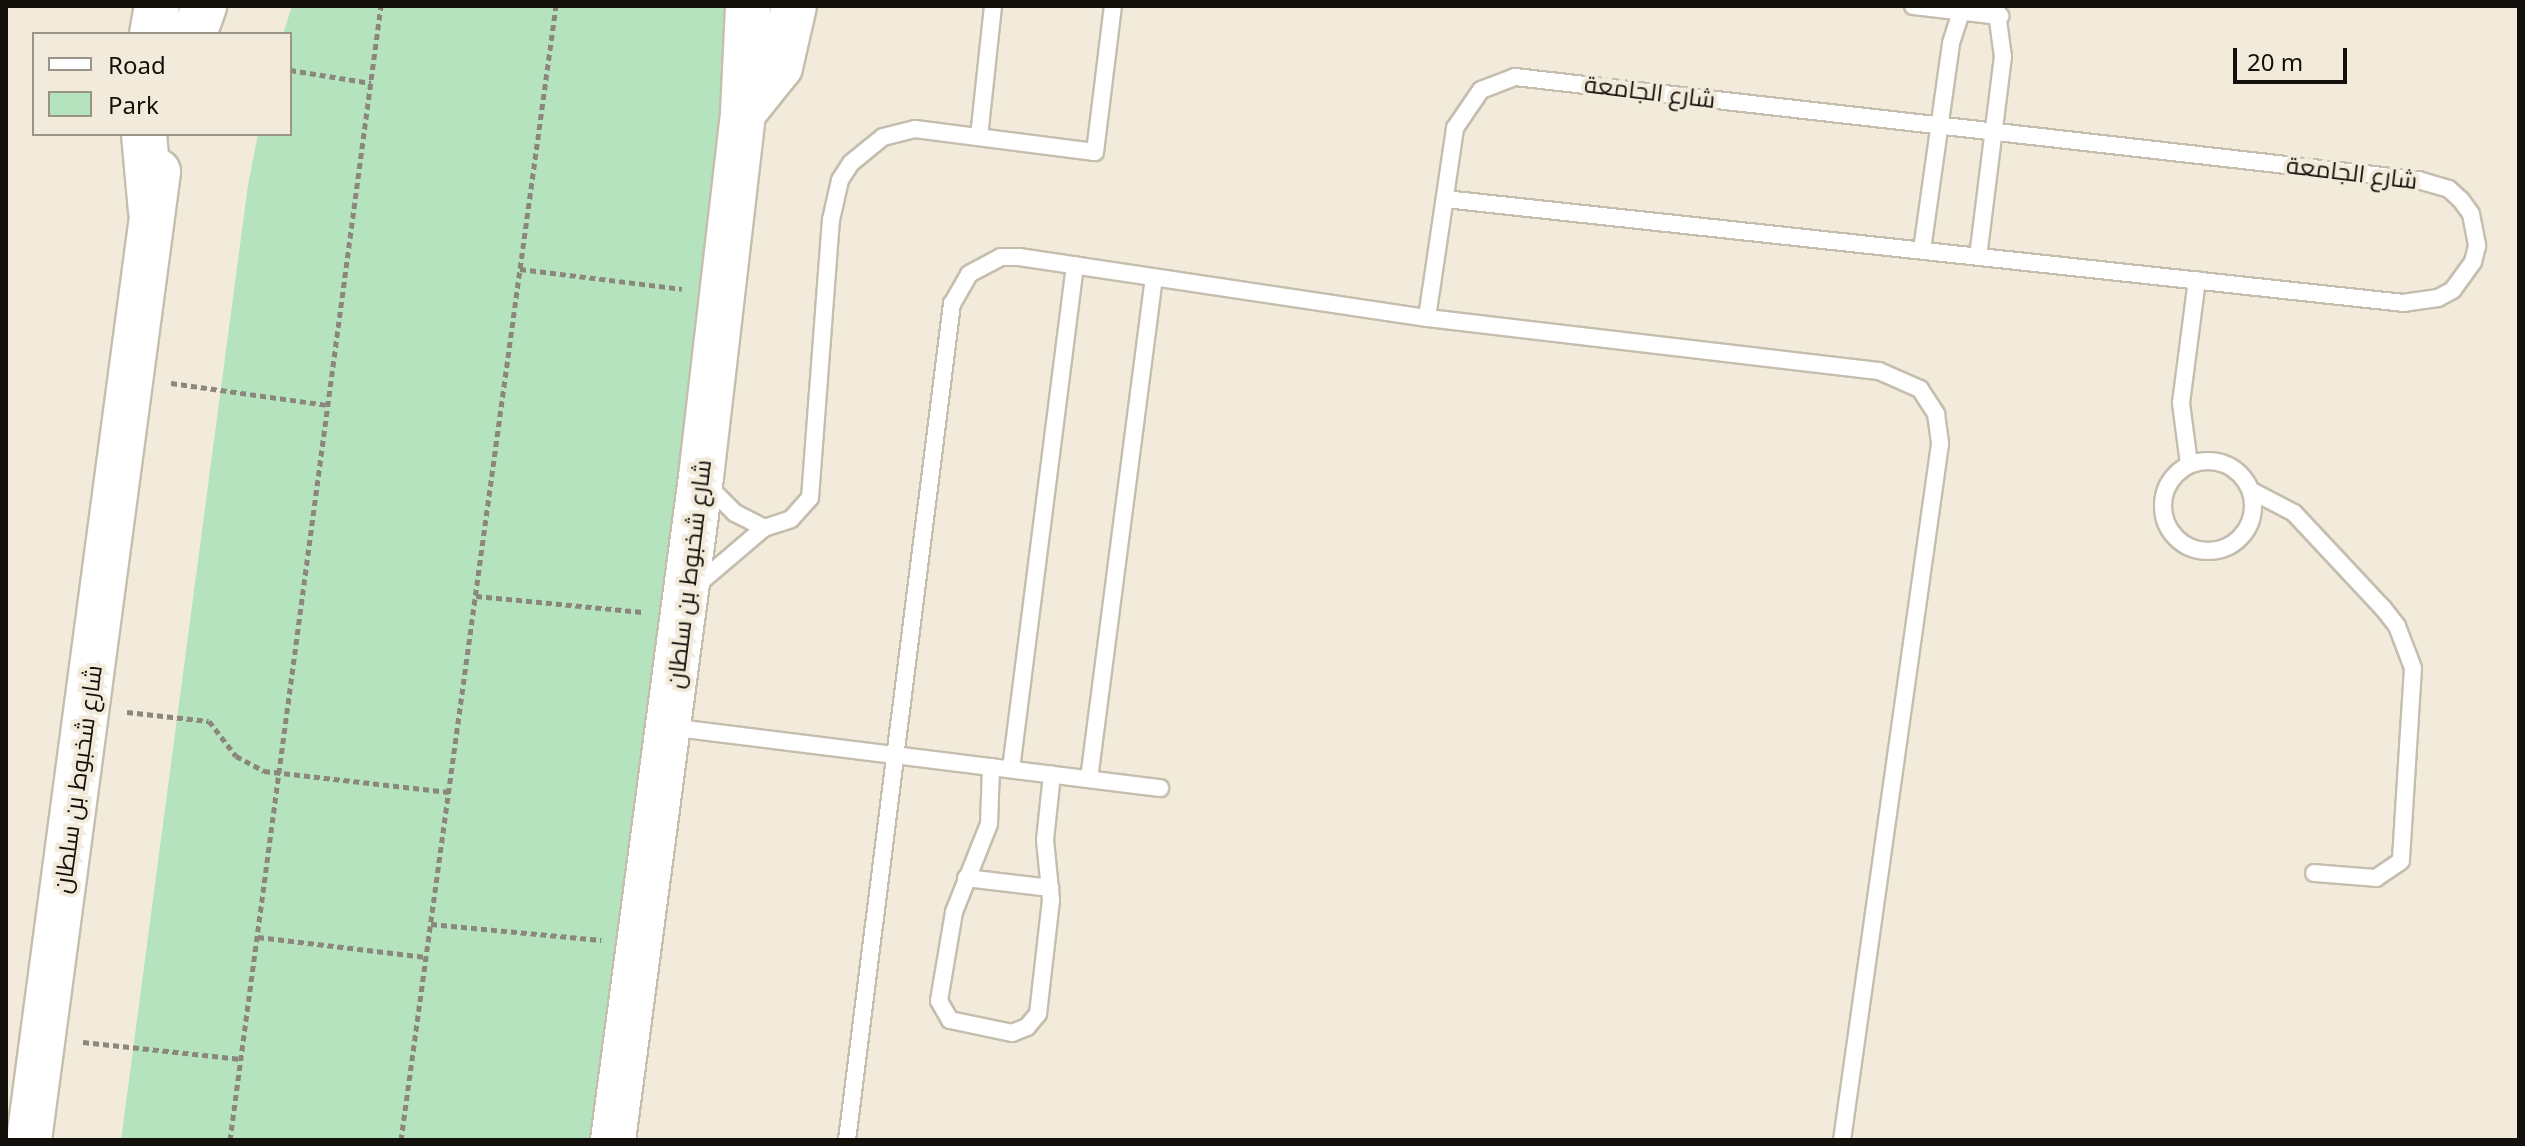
<!DOCTYPE html>
<meta charset="utf-8">
<style>
body{margin:0}
#map{position:relative;width:2525px;height:1146px;overflow:hidden;background:#f2ebdb;font-family:"Noto Sans",Cairo,sans-serif}
div>[style]{position:absolute}
.green>*{inset:0;background:#b4e3be}
.path>*{height:5px;margin-top:-2.5px;transform-origin:0;background:repeating-linear-gradient(90deg,#8c877c 0 6px,transparent 0 10px)}
.roads{filter:drop-shadow(2px 0 #c5beae) drop-shadow(-2px 0 #c5beae) drop-shadow(0 2px #c5beae) drop-shadow(0 -2px #c5beae)}
.service>*{height:16px;margin:-8px;padding:0 8px;transform-origin:8px;border-radius:8px;background:#fff}
.service>.ring{margin:-8px;padding:0;box-sizing:content-box;background:none;border:16px solid #fff;border-radius:50%}
.primary>*{height:44px;margin:-22px;padding:0 22px;transform-origin:22px;border-radius:22px;background:#fff}
.trunk>*{height:44px;margin:-22px;padding:0 22px;transform-origin:22px;border-radius:22px;background:#fff}
span{translate:-50% -50%;white-space:nowrap;text-align:center;line-height:1.15;-webkit-text-stroke:8px #f2ebdb;paint-order:stroke}
.street-label{font-size:24px;color:#13100b}
.frame{position:absolute;inset:0;border:8px solid #13100b;pointer-events:none}
.legend{position:absolute;left:32px;top:32px;width:260px;height:104px;box-sizing:border-box;background:#f2ebdb;border:2px solid #999388;margin:0;padding:10px 14px;list-style:none;font-size:24px;color:#13100b}
.legend li{display:flex;align-items:center;gap:16px;height:40px}
.legend b{width:40px;border:2px solid #999388}
.scale{position:absolute;left:2233px;top:48px;width:114px;height:36px;box-sizing:border-box;border:4px solid #13100b;border-top:0;padding-left:10px;font-size:24px;line-height:28px;white-space:nowrap;color:#13100b;-webkit-text-stroke:6px #f2ebdb;paint-order:stroke}
</style>
<div id="map">
<div class="green">
<i style="clip-path:polygon(292px 6px,747px 6px,599px 1140px,121px 1140px,248px 185px,258px 134px,290px 134px,290px 34px,283px 34px)"></i>
</div>
<div class="path">
<i style="left:290px;top:70px;width:82px;rotate:9.1deg"></i>
<i style="left:520px;top:269px;width:163px;rotate:7deg"></i>
<i style="left:171px;top:383px;width:159px;rotate:8deg"></i>
<i style="left:476px;top:596px;width:167px;rotate:5.5deg"></i>
<i style="left:127px;top:712px;width:82px;rotate:6.3deg"></i>
<i style="left:209px;top:721px;width:44px;rotate:52.4deg"></i>
<i style="left:236px;top:756px;width:32px;rotate:28deg"></i>
<i style="left:264px;top:771px;width:186px;rotate:6.5deg"></i>
<i style="left:431px;top:924px;width:171px;rotate:5.4deg"></i>
<i style="left:258px;top:937px;width:169px;rotate:6.8deg"></i>
<i style="left:83px;top:1042px;width:159px;rotate:6.1deg"></i>
<i style="left:230px;top:1140px;width:1144px;rotate:-82.42deg"></i>
<i style="left:401px;top:1140px;width:1145px;rotate:-82.22deg"></i>
</div>
<div class="roads">
<div class="service">
<i style="left:1913px;top:6px;width:88px;rotate:6.6deg"></i>
<i style="left:979px;top:137px;width:132px;rotate:-83.9deg"></i>
<i style="left:1922px;top:250px;width:209px;rotate:-82deg"></i>
<i style="left:1951px;top:43px;width:39px;rotate:-72deg"></i>
<i style="left:1978px;top:257px;width:202px;rotate:-82.9deg"></i>
<i style="left:2003px;top:57px;width:51px;rotate:-97.8deg"></i>
<i style="left:1427px;top:318px;width:27px;rotate:-82deg"></i>
<i style="left:1431px;top:291px;width:165px;rotate:-81.6deg"></i>
<i style="left:1455px;top:128px;width:46px;rotate:-55.6deg"></i>
<i style="left:1481px;top:90px;width:36px;rotate:-21deg"></i>
<i style="left:1515px;top:77px;width:909px;rotate:6.51deg"></i>
<i style="left:2418px;top:180px;width:32px;rotate:16deg"></i>
<i style="left:2449px;top:189px;width:16px;rotate:43deg"></i>
<i style="left:2461px;top:200px;width:17px;rotate:54deg"></i>
<i style="left:2471px;top:214px;width:33px;rotate:79deg"></i>
<i style="left:2477px;top:246px;width:16px;rotate:104deg"></i>
<i style="left:2473px;top:262px;width:34px;rotate:126deg"></i>
<i style="left:2453px;top:290px;width:17px;rotate:152deg"></i>
<i style="left:2438px;top:298px;width:34px;rotate:172deg"></i>
<i style="left:2404px;top:303px;width:965px;rotate:-173.81deg"></i>
<i class="ring" style="left:2163px;top:461px;width:74px;height:74px"></i>
<i style="left:2189px;top:464px;width:62px;rotate:-97.5deg"></i>
<i style="left:2181px;top:403px;width:124px;rotate:-82.6deg"></i>
<i style="left:706px;top:484px;width:41px;rotate:45deg"></i>
<i style="left:735px;top:513px;width:33px;rotate:27deg"></i>
<i style="left:2252px;top:491px;width:47px;rotate:27.6deg"></i>
<i style="left:2294px;top:513px;width:130px;rotate:46.9deg"></i>
<i style="left:2383px;top:608px;width:23px;rotate:52deg"></i>
<i style="left:2397px;top:626px;width:45px;rotate:69.1deg"></i>
<i style="left:2413px;top:668px;width:193px;rotate:93.6deg"></i>
<i style="left:2401px;top:861px;width:30px;rotate:146deg"></i>
<i style="left:2376px;top:878px;width:62px;rotate:-175.4deg"></i>
<i style="left:697px;top:585px;width:88px;rotate:-40.4deg"></i>
<i style="left:764px;top:528px;width:28px;rotate:-18deg"></i>
<i style="left:791px;top:519px;width:28px;rotate:-48deg"></i>
<i style="left:810px;top:498px;width:279px;rotate:-85.7deg"></i>
<i style="left:831px;top:220px;width:41px;rotate:-77.3deg"></i>
<i style="left:840px;top:180px;width:20px;rotate:-57deg"></i>
<i style="left:851px;top:163px;width:41px;rotate:-39.1deg"></i>
<i style="left:883px;top:137px;width:33px;rotate:-14deg"></i>
<i style="left:915px;top:129px;width:181px;rotate:7.3deg"></i>
<i style="left:1095px;top:152px;width:147px;rotate:-83deg"></i>
<i style="left:669px;top:727px;width:495px;rotate:7.1deg"></i>
<i style="left:991px;top:767px;width:57px;rotate:92deg"></i>
<i style="left:989px;top:824px;width:95px;rotate:111.7deg"></i>
<i style="left:954px;top:912px;width:90px;rotate:99.6deg"></i>
<i style="left:939px;top:1001px;width:22px;rotate:60deg"></i>
<i style="left:950px;top:1020px;width:63px;rotate:11.8deg"></i>
<i style="left:1012px;top:1033px;width:16px;rotate:-22deg"></i>
<i style="left:1027px;top:1027px;width:17px;rotate:-50deg"></i>
<i style="left:1038px;top:1014px;width:115px;rotate:-83.5deg"></i>
<i style="left:1051px;top:900px;width:60px;rotate:-95.7deg"></i>
<i style="left:1045px;top:840px;width:66px;rotate:-83.9deg"></i>
<i style="left:1011px;top:769px;width:508px;rotate:-82.76deg"></i>
<i style="left:1089px;top:779px;width:506px;rotate:-82.62deg"></i>
<i style="left:966px;top:878px;width:85px;rotate:6.8deg"></i>
<i style="left:847px;top:1140px;width:843px;rotate:-82.84deg"></i>
<i style="left:952px;top:304px;width:34px;rotate:-60deg"></i>
<i style="left:969px;top:274px;width:36px;rotate:-28deg"></i>
<i style="left:1001px;top:257px;width:18px"></i>
<i style="left:1019px;top:257px;width:413px;rotate:8.5deg"></i>
<i style="left:1427px;top:318px;width:455px;rotate:6.7deg"></i>
<i style="left:1879px;top:371px;width:45px;rotate:23.7deg"></i>
<i style="left:1920px;top:389px;width:30px;rotate:57deg"></i>
<i style="left:1936px;top:414px;width:30px;rotate:82deg"></i>
<i style="left:1940px;top:444px;width:703px;rotate:98.01deg"></i>
</div>
<div class="primary">
<i style="left:194px;top:34px;width:30px;rotate:-70deg"></i>
<i style="left:29px;top:1140px;width:977px;rotate:-82.41deg"></i>
<i style="left:613px;top:1140px;width:669px;rotate:-82.44deg"></i>
<i style="left:701px;top:477px;width:366px;rotate:-83.4deg"></i>
<i style="left:743px;top:113px;width:107px;rotate:-87.3deg"></i>
</div>
<div class="trunk">
<i style="left:152px;top:34px;width:28px;rotate:-80deg"></i>
<i style="left:743px;top:113px;width:59px;rotate:-51.2deg"></i>
<i style="left:780px;top:67px;width:63px;rotate:-77.1deg"></i>
<i style="left:144px;top:134px;width:77px;rotate:84.8deg"></i>
</div>
</div>
<div class="street-label">
<span style="left:1650px;top:91px;rotate:7deg">شارع الجامعة</span>
<span style="left:2352px;top:172px;rotate:7deg">شارع الجامعة</span>
<span style="left:688px;top:574px;rotate:-83deg">شارع شخبوط بن سلطان</span>
<span style="left:77px;top:779px;rotate:-82deg">شارع شخبوط بن سلطان</span>
</div>
<div class="frame"></div>
<ul class="legend">
<li><b style="height:10px;background:#fff"></b>Road</li>
<li><b style="height:22px;background:#b4e3be"></b>Park</li>
</ul>
<div class="scale">20 m</div>
</div>
